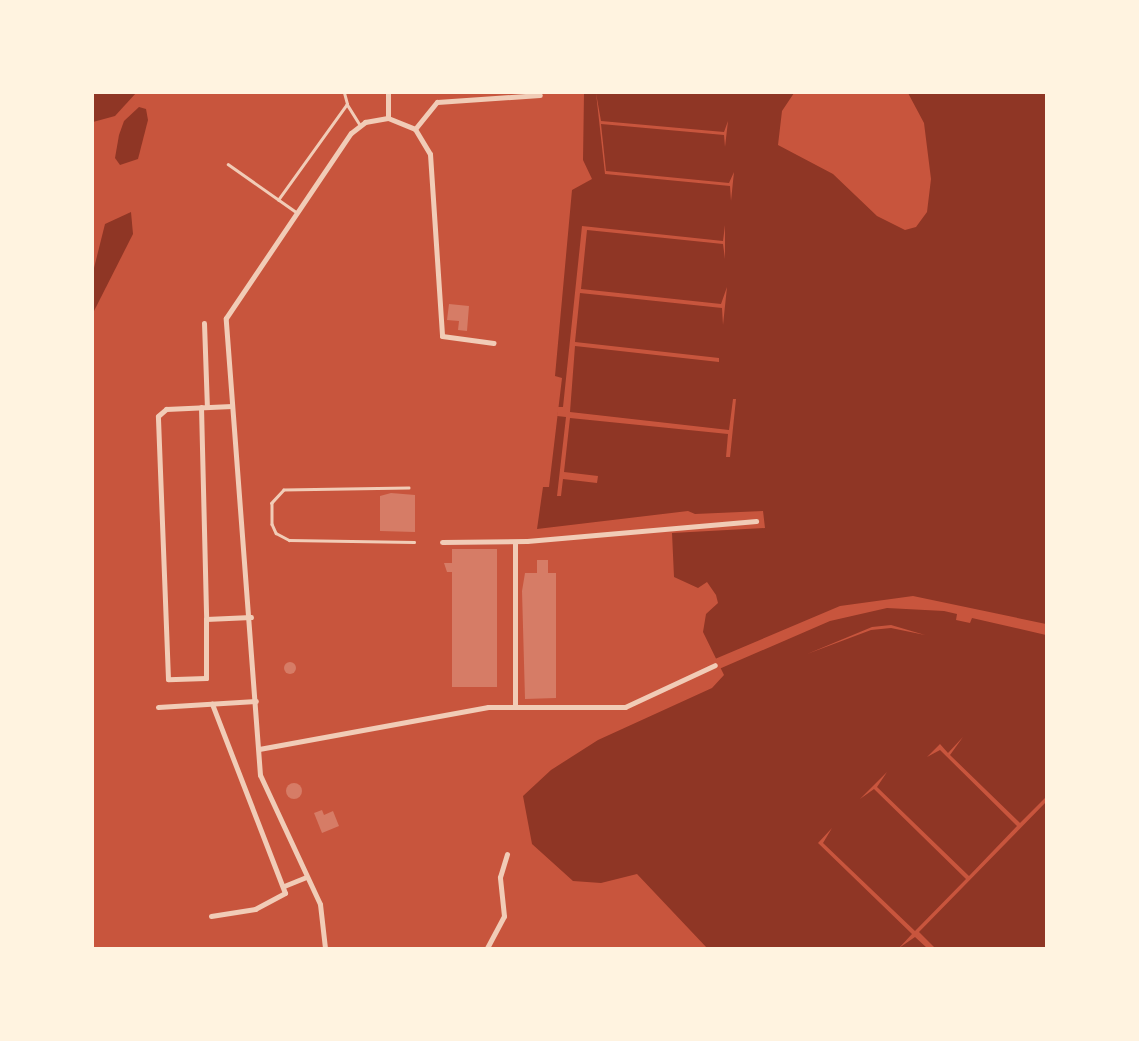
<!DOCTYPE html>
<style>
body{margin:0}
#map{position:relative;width:1139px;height:1041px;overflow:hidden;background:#c8553d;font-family:Cabin,sans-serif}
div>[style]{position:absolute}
.water>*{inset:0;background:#8f3625}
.pier>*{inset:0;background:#c8553d}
.building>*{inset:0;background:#d67c66}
.round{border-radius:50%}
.service>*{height:2.5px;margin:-1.25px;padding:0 1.25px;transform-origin:1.25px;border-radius:1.25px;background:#f1ccb7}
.minor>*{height:5px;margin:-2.5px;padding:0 2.5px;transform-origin:2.5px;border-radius:2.5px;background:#f1ccb7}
span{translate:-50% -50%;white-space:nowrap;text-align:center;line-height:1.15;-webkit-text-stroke:7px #fff3e0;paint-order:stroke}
.frame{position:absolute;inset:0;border:94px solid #fff3e0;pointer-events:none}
</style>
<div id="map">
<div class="water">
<i style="clip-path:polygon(93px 93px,136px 93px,115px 116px,93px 122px)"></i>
<i style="clip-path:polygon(584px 93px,794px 93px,782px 111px,778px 145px,833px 174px,877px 216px,905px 230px,916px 227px,927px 212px,931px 179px,924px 123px,908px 93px,1046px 93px,1046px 948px,707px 948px,637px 874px,601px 883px,573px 881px,532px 844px,523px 796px,551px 770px,598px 740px,712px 688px,724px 675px,703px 632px,706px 614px,718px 603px,716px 595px,707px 582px,698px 588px,674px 577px,672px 533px,765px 528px,763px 511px,695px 514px,688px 511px,537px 529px,543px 487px,549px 487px,562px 378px,555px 376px,572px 190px,592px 179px,583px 160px)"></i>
<i style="clip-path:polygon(139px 107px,146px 109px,148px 120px,138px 159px,120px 165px,115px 158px,119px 135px,124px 121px)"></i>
<i style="clip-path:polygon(131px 212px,133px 234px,93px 313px,93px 272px,105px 224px)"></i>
</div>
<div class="pier">
<i style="clip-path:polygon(596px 93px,601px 121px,724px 132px,728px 121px,725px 147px,724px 135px,601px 124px,606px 171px,729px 183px,734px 172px,731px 201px,730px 186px,605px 174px)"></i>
<i style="clip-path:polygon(725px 225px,725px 259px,723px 244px,587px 230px,581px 289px,721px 304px,727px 287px,723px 325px,722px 308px,580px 293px,575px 342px,719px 358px,719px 362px,575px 346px,570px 412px,729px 430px,733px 399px,736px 399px,730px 457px,726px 457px,728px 434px,570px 418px,564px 472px,598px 476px,597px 483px,563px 479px,561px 496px,557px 496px,566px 417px,557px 416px,558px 407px,563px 407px,582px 226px,723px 241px)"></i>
<i style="clip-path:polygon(913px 596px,1046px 624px,1046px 635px,972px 618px,970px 623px,956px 620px,957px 614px,944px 611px,887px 608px,830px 621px,719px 669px,715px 659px,840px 606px)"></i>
<i style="clip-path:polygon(891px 625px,925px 635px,891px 628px,871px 630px,807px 654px,872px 627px)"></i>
<i style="clip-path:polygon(963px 737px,950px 755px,1020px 823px,1046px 797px,1046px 802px,919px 932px,935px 948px,927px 948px,915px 937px,899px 948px,912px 934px,818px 843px,832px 828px,823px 843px,915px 931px,966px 879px,874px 789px,860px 799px,887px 772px,877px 787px,969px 876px,1017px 826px,940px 750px,927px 757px,940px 744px,948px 753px)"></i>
</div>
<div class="building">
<i style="clip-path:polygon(449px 304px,469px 306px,467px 331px,458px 330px,459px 321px,447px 320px)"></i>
<i style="clip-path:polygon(391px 493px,415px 495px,415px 532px,380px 531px,380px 496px)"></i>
<i style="clip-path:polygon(452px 549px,497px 549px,497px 687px,452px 687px,452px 572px,447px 572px,444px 563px,452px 563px)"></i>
<i style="clip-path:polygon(537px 560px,548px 560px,548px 573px,556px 573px,556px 698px,525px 699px,522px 591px,525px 573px,537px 573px)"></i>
<i class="round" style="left:284px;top:662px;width:12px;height:12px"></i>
<i class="round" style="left:286px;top:783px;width:16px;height:16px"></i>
<i style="clip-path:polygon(322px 810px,324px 815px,333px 811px,339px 826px,322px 833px,314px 813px)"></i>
</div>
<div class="service">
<i style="left:347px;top:104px;width:25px;rotate:58deg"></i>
<i style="left:228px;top:164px;width:83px;rotate:35.2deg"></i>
<i style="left:278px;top:200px;width:118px;rotate:-54.3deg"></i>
<i style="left:347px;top:104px;width:11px;rotate:-105deg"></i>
<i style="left:409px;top:488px;width:125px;rotate:179.1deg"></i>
<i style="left:284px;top:490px;width:18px;rotate:133deg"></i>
<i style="left:272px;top:503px;width:21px;rotate:90deg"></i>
<i style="left:272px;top:524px;width:10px;rotate:66deg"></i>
<i style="left:276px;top:533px;width:15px;rotate:28deg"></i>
<i style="left:289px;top:540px;width:125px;rotate:0.9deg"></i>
</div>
<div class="minor">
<i style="left:388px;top:93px;width:25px;rotate:90deg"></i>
<i style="left:415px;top:129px;width:35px;rotate:-51deg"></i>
<i style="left:437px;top:102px;width:103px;rotate:-3.9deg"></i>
<i style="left:204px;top:323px;width:84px;rotate:88deg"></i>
<i style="left:201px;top:407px;width:212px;rotate:88.6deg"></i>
<i style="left:206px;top:619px;width:45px;rotate:-2.5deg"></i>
<i style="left:442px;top:542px;width:85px;rotate:-0.7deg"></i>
<i style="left:527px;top:541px;width:230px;rotate:-5deg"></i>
<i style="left:515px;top:542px;width:164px;rotate:90deg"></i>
<i style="left:206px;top:619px;width:59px;rotate:90deg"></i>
<i style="left:206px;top:678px;width:38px;rotate:178deg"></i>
<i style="left:168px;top:679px;width:263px;rotate:-92.2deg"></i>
<i style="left:158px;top:416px;width:11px;rotate:-41deg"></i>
<i style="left:166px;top:409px;width:66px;rotate:-2.6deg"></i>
<i style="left:158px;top:707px;width:98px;rotate:-3.5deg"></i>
<i style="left:259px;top:749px;width:233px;rotate:-10.4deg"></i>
<i style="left:488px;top:707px;width:137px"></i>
<i style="left:625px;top:707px;width:99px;rotate:-25deg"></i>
<i style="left:284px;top:886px;width:24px;rotate:-22deg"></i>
<i style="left:211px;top:916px;width:45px;rotate:-9deg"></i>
<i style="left:255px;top:909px;width:34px;rotate:-28deg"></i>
<i style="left:285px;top:893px;width:203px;rotate:-111.1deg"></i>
<i style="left:325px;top:948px;width:44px;rotate:-96.5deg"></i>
<i style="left:320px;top:904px;width:142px;rotate:-114.9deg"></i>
<i style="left:260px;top:775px;width:458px;rotate:-94.3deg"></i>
<i style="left:226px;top:318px;width:223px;rotate:-56deg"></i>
<i style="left:351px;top:133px;width:18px;rotate:-38deg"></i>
<i style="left:365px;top:122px;width:23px;rotate:-10deg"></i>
<i style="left:388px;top:118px;width:29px;rotate:22deg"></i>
<i style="left:415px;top:129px;width:29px;rotate:59deg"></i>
<i style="left:430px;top:154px;width:182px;rotate:86.2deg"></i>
<i style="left:442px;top:336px;width:52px;rotate:7.7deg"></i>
<i style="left:487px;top:948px;width:36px;rotate:-62deg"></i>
<i style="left:504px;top:916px;width:39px;rotate:-96deg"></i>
<i style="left:500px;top:877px;width:24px;rotate:-73deg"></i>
</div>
<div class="frame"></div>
</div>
